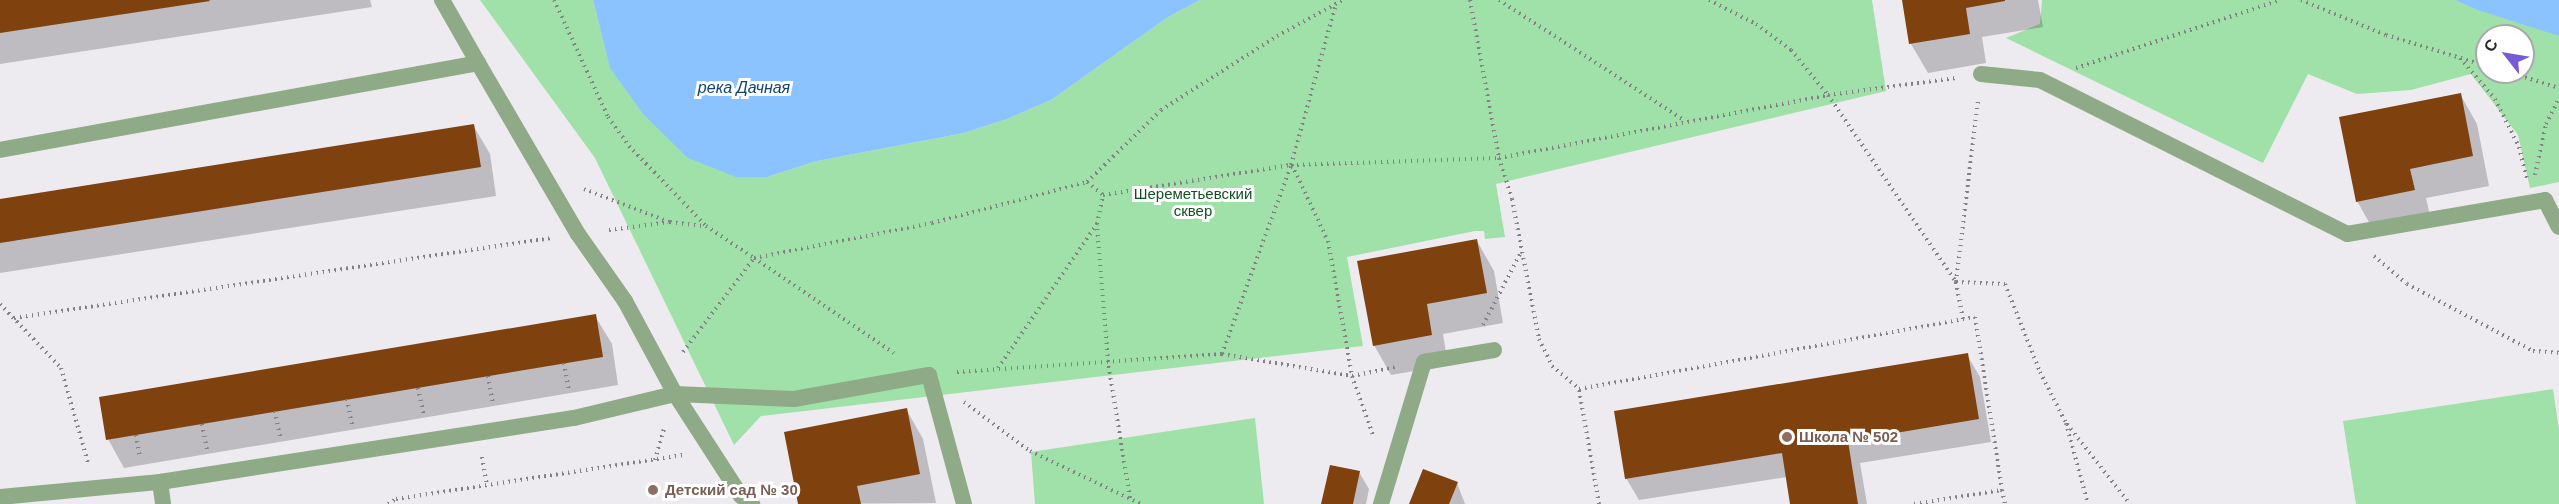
<!DOCTYPE html>
<meta charset="utf-8">
<style>
body{margin:0}
#map{position:relative;width:2559px;height:504px;overflow:hidden;background:#eeebf0;font-family:Arial,sans-serif}
div>[style]{position:absolute}
.green>*{inset:0;background:#a0e0a9}
.water>*{inset:0;background:#8ac3ff}
.shadow>*{inset:0;background:#0003}
.building>*{inset:0;background:#7f410e}
.path>*{height:4px;margin-top:-2px;transform-origin:0;background:repeating-linear-gradient(90deg,#838184 0 1.5px,transparent 0 6px)}
.service>*{height:16px;margin:-8px;padding:0 8px;transform-origin:8px;border-radius:8px;background:#8faa86}
.dots>*{width:16px;height:16px;translate:-50% -50%;box-sizing:border-box;border:3px solid #fff;border-radius:50%}
span{translate:-50% -50%;white-space:nowrap;text-align:center;line-height:1.15;-webkit-text-stroke:6px #fff;paint-order:stroke}
.park-label{font-size:15px;color:#124f22}
.education-label{font-size:15px;color:#785e54;font-weight:700}
.left{translate:0 -50%;text-align:left}
.water-label{font-size:16px;color:#104574;font-style:italic}
.north{position:absolute;left:2475px;top:24px;width:60px;height:60px;box-sizing:border-box;background:#fff;border:2px solid #aaa9aa;border-radius:50%;rotate:301deg;font-size:16px;font-weight:700;line-height:24px;text-align:center;color:#2a292b}
.north::after{content:'';display:block;margin:auto;width:21px;height:27px;background:#785ad4;clip-path:polygon(50% 0,100% 100%,50% 72%,0 100%)}
</style>
<div id="map">
<div class="green">
<i style="clip-path:polygon(480px 0,593px 0,610px 67px,767px 177px,817px 161px,964px 133px,1007px 119px,1051px 100px,1168px 17px,1200px 0,1872px 0,1886px 91px,1496px 184px,1505px 237px,1485px 239px,1484px 231px,1475px 231px,1347px 257px,1363px 346px,761px 416px,734px 445px,595px 158px)"></i>
<i style="clip-path:polygon(evenodd,2042px 0,2455px 0,2559px 36px,2559px 182px,2530px 188px,2518px 135px,2471px 74px,2411px 90px,2357px 94px,2308px 74px,2263px 163px,2006px 38px,2040px 24px,2042px 0,2487px 36px,2523px 36px,2523px 72px,2487px 72px,2487px 36px)"></i>
<i style="clip-path:polygon(2553px 389px,2559px 430px,2559px 504px,2356px 504px,2343px 421px)"></i>
<i style="clip-path:polygon(1255px 418px,1264px 504px,1035px 504px,1031px 452px)"></i>
</div>
<div class="water">
<i style="clip-path:polygon(593px 0,1200px 0,1168px 17px,1051px 100px,1007px 119px,964px 133px,817px 161px,767px 177px,736px 177px,688px 158px,644px 115px,610px 68px)"></i>
<i style="clip-path:polygon(2455px 0,2559px 0,2559px 36px,2478px 10px)"></i>
</div>
<div class="shadow">
<i style="clip-path:polygon(0 0,370px 0,372px 7px,0 64px)"></i>
<i style="clip-path:polygon(1904px 0,2038px 0,2043px 27px,1982px 37px,1986px 63px,1928px 73px,1911px 44px)"></i>
<i style="clip-path:polygon(2460px 94px,2477px 124px,2489px 186px,2426px 198px,2431px 220px,2374px 231px,2357px 201px)"></i>
<i style="clip-path:polygon(473px 125px,490px 154px,496px 196px,0 273px,0 200px)"></i>
<i style="clip-path:polygon(1477px 241px,1494px 271px,1503px 323px,1443px 334px,1448px 365px,1391px 375px,1374px 345px)"></i>
<i style="clip-path:polygon(595px 316px,612px 344px,618px 385px,124px 468px,108px 439px)"></i>
<i style="clip-path:polygon(1967px 355px,1980px 377px,1991px 442px,1860px 463px,1867px 504px,1792px 504px,1787px 477px,1639px 500px,1626px 478px)"></i>
<i style="clip-path:polygon(906px 409px,923px 439px,936px 503px,800px 504px)"></i>
<i style="clip-path:polygon(1359px 472px,1369px 489px,1366px 504px,1323px 504px)"></i>
<i style="clip-path:polygon(1457px 483px,1465px 504px,1411px 504px)"></i>
</div>
<div class="building">
<i style="clip-path:polygon(0 0,209px 0,210px 1px,0 33px)"></i>
<i style="clip-path:polygon(1902px 0,2005px 0,2005px 1px,1966px 8px,1970px 34px,1909px 44px)"></i>
<i style="clip-path:polygon(2461px 93px,2473px 156px,2410px 169px,2415px 190px,2356px 202px,2339px 117px)"></i>
<i style="clip-path:polygon(474px 124px,481px 167px,0 243px,0 199px)"></i>
<i style="clip-path:polygon(1477px 239px,1487px 293px,1427px 304px,1432px 335px,1373px 346px,1357px 261px)"></i>
<i style="clip-path:polygon(596px 314px,603px 357px,106px 440px,99px 397px)"></i>
<i style="clip-path:polygon(1968px 353px,1979px 419px,1848px 441px,1858px 504px,1790px 504px,1782px 453px,1625px 479px,1614px 411px)"></i>
<i style="clip-path:polygon(907px 408px,920px 474px,857px 486px,861px 504px,798px 504px,784px 432px)"></i>
<i style="clip-path:polygon(1330px 465px,1360px 471px,1353px 504px,1321px 504px)"></i>
<i style="clip-path:polygon(1423px 469px,1458px 482px,1449px 504px,1409px 504px)"></i>
</div>
<div class="path">
<i style="left:554px;top:0;width:129px;rotate:65.2deg"></i>
<i style="left:608px;top:117px;width:36px;rotate:54deg"></i>
<i style="left:629px;top:146px;width:111px;rotate:46.1deg"></i>
<i style="left:706px;top:226px;width:58px;rotate:33.7deg"></i>
<i style="left:754px;top:258px;width:181px;rotate:-11.1deg"></i>
<i style="left:932px;top:223px;width:160px;rotate:-14.8deg"></i>
<i style="left:1087px;top:182px;width:103px;rotate:-44.2deg"></i>
<i style="left:1161px;top:110px;width:138px;rotate:-32.5deg"></i>
<i style="left:1277px;top:36px;width:75px;rotate:-28.6deg"></i>
<i style="left:1470px;top:0;width:161px;rotate:79.6deg"></i>
<i style="left:1499px;top:158px;width:43px;rotate:72.4deg"></i>
<i style="left:1512px;top:199px;width:143px;rotate:79.1deg"></i>
<i style="left:1539px;top:339px;width:30px;rotate:64deg"></i>
<i style="left:1552px;top:366px;width:35px;rotate:40deg"></i>
<i style="left:1499px;top:0;width:218px;rotate:33deg"></i>
<i style="left:1709px;top:0;width:53px;rotate:27.1deg"></i>
<i style="left:1756px;top:24px;width:44px;rotate:36.6deg"></i>
<i style="left:1791px;top:50px;width:58px;rotate:50.6deg"></i>
<i style="left:1828px;top:95px;width:129px;rotate:-7.6deg"></i>
<i style="left:2301px;top:0;width:92px;rotate:22.4deg"></i>
<i style="left:2386px;top:35px;width:106px;rotate:17.1deg"></i>
<i style="left:2460px;top:58px;width:54px;rotate:49.5deg"></i>
<i style="left:2495px;top:99px;width:54px;rotate:63.4deg"></i>
<i style="left:2519px;top:147px;width:32px;rotate:76deg"></i>
<i style="left:2076px;top:68px;width:215px;rotate:-18.4deg"></i>
<i style="left:2508px;top:72px;width:53px;rotate:17.4deg"></i>
<i style="left:1292px;top:165px;width:84px;rotate:64.7deg"></i>
<i style="left:1328px;top:241px;width:137px;rotate:79.9deg"></i>
<i style="left:1352px;top:376px;width:45px;rotate:-11.6deg"></i>
<i style="left:2535px;top:175px;width:52px;rotate:-77.8deg"></i>
<i style="left:2546px;top:124px;width:28px;rotate:-63deg"></i>
<i style="left:1087px;top:182px;width:21px;rotate:39deg"></i>
<i style="left:584px;top:189px;width:91px;rotate:21.2deg"></i>
<i style="left:609px;top:230px;width:62px;rotate:-7.5deg"></i>
<i style="left:670px;top:222px;width:35px;rotate:7deg"></i>
<i style="left:2374px;top:256px;width:43px;rotate:40.3deg"></i>
<i style="left:2407px;top:284px;width:143px;rotate:28deg"></i>
<i style="left:2533px;top:351px;width:26px;rotate:4deg"></i>
<i style="left:0;top:304px;width:88px;rotate:46.4deg"></i>
<i style="left:61px;top:368px;width:99px;rotate:74.1deg"></i>
<i style="left:14px;top:318px;width:543px;rotate:-8.47deg"></i>
<i style="left:1963px;top:319px;width:38px;rotate:-101deg"></i>
<i style="left:1956px;top:282px;width:184px;rotate:-83.1deg"></i>
<i style="left:1483px;top:325px;width:82px;rotate:-62.5deg"></i>
<i style="left:683px;top:352px;width:118px;rotate:-52.9deg"></i>
<i style="left:754px;top:258px;width:169px;rotate:34.2deg"></i>
<i style="left:1222px;top:354px;width:132px;rotate:9.6deg"></i>
<i style="left:1352px;top:376px;width:63px;rotate:70.4deg"></i>
<i style="left:564px;top:363px;width:29px;rotate:80deg"></i>
<i style="left:998px;top:368px;width:175px;rotate:-55.5deg"></i>
<i style="left:957px;top:372px;width:266px;rotate:-3.9deg"></i>
<i style="left:1222px;top:354px;width:201px;rotate:-69.9deg"></i>
<i style="left:1291px;top:165px;width:167px;rotate:-74.4deg"></i>
<i style="left:488px;top:376px;width:29px;rotate:80deg"></i>
<i style="left:418px;top:388px;width:29px;rotate:78deg"></i>
<i style="left:347px;top:399px;width:26px;rotate:79deg"></i>
<i style="left:964px;top:402px;width:84px;rotate:36.7deg"></i>
<i style="left:275px;top:411px;width:26px;rotate:79deg"></i>
<i style="left:202px;top:424px;width:26px;rotate:79deg"></i>
<i style="left:2067px;top:424px;width:102px;rotate:51.8deg"></i>
<i style="left:136px;top:435px;width:23px;rotate:80deg"></i>
<i style="left:1030px;top:451px;width:123px;rotate:25.5deg"></i>
<i style="left:482px;top:457px;width:28px;rotate:80deg"></i>
<i style="left:655px;top:460px;width:35px;rotate:-74deg"></i>
<i style="left:1130px;top:498px;width:138px;rotate:-99.2deg"></i>
<i style="left:1108px;top:362px;width:138px;rotate:-94.6deg"></i>
<i style="left:1097px;top:224px;width:30px;rotate:-78deg"></i>
<i style="left:1103px;top:195px;width:190px;rotate:-9.1deg"></i>
<i style="left:1291px;top:165px;width:208px;rotate:-1.9deg"></i>
<i style="left:1499px;top:158px;width:335px;rotate:-10.8deg"></i>
<i style="left:1828px;top:95px;width:227px;rotate:55.6deg"></i>
<i style="left:1956px;top:282px;width:49px;rotate:2.3deg"></i>
<i style="left:2005px;top:284px;width:95px;rotate:68.3deg"></i>
<i style="left:2040px;top:372px;width:57px;rotate:63deg"></i>
<i style="left:2066px;top:423px;width:84px;rotate:74.8deg"></i>
<i style="left:388px;top:504px;width:9px;rotate:-32deg"></i>
<i style="left:396px;top:499px;width:292px;rotate:-8.7deg"></i>
<i style="left:1599px;top:504px;width:117px;rotate:-99.9deg"></i>
<i style="left:1579px;top:389px;width:402px;rotate:-10.3deg"></i>
<i style="left:1975px;top:317px;width:175px;rotate:81.1deg"></i>
<i style="left:1914px;top:504px;width:89px;rotate:-9deg"></i>
<i style="left:2002px;top:490px;width:14px;rotate:78deg"></i>
</div>
<div class="service">
<i style="left:478px;top:63px;width:198px;rotate:59.7deg"></i>
<i style="left:578px;top:234px;width:82px;rotate:55deg"></i>
<i style="left:625px;top:301px;width:106px;rotate:61.7deg"></i>
<i style="left:675px;top:394px;width:121px;rotate:57.1deg"></i>
<i style="left:741px;top:496px;width:14px;rotate:36deg"></i>
<i style="left:1981px;top:74px;width:59px;rotate:5.8deg"></i>
<i style="left:2040px;top:80px;width:343px;rotate:26.6deg"></i>
<i style="left:2347px;top:234px;width:201px;rotate:-9.7deg"></i>
<i style="left:2545px;top:200px;width:30px;rotate:63deg"></i>
<i style="left:0;top:150px;width:486px;rotate:-10.3deg"></i>
<i style="left:478px;top:63px;width:73px;rotate:-119.7deg"></i>
<i style="left:160px;top:482px;width:419px;rotate:-8.8deg"></i>
<i style="left:574px;top:418px;width:104px;rotate:-13.4deg"></i>
<i style="left:675px;top:394px;width:119px;rotate:2.4deg"></i>
<i style="left:794px;top:399px;width:137px;rotate:-10.1deg"></i>
<i style="left:929px;top:375px;width:134px;rotate:74.8deg"></i>
<i style="left:0;top:497px;width:161px;rotate:-5.4deg"></i>
<i style="left:160px;top:482px;width:22px;rotate:82deg"></i>
<i style="left:1381px;top:504px;width:148px;rotate:-73.2deg"></i>
<i style="left:1424px;top:362px;width:71px;rotate:-9.7deg"></i>
</div>
<div class="dots">
<i style="left:1787px;top:437px;background:#8d6e63"></i>
<i style="left:653px;top:490px;background:#8d6e63"></i>
</div>
<div class="park-label">
<span style="left:1193px;top:202px">Шереметьевский<br>сквер</span>
</div>
<div class="education-label">
<span class="left" style="left:1799px;top:437px">Школа № 502</span>
<span class="left" style="left:665px;top:490px">Детский сад № 30</span>
</div>
<div class="water-label">
<span style="left:744px;top:88px">река Дачная</span>
</div>
<div class="north">С</div>
</div>
